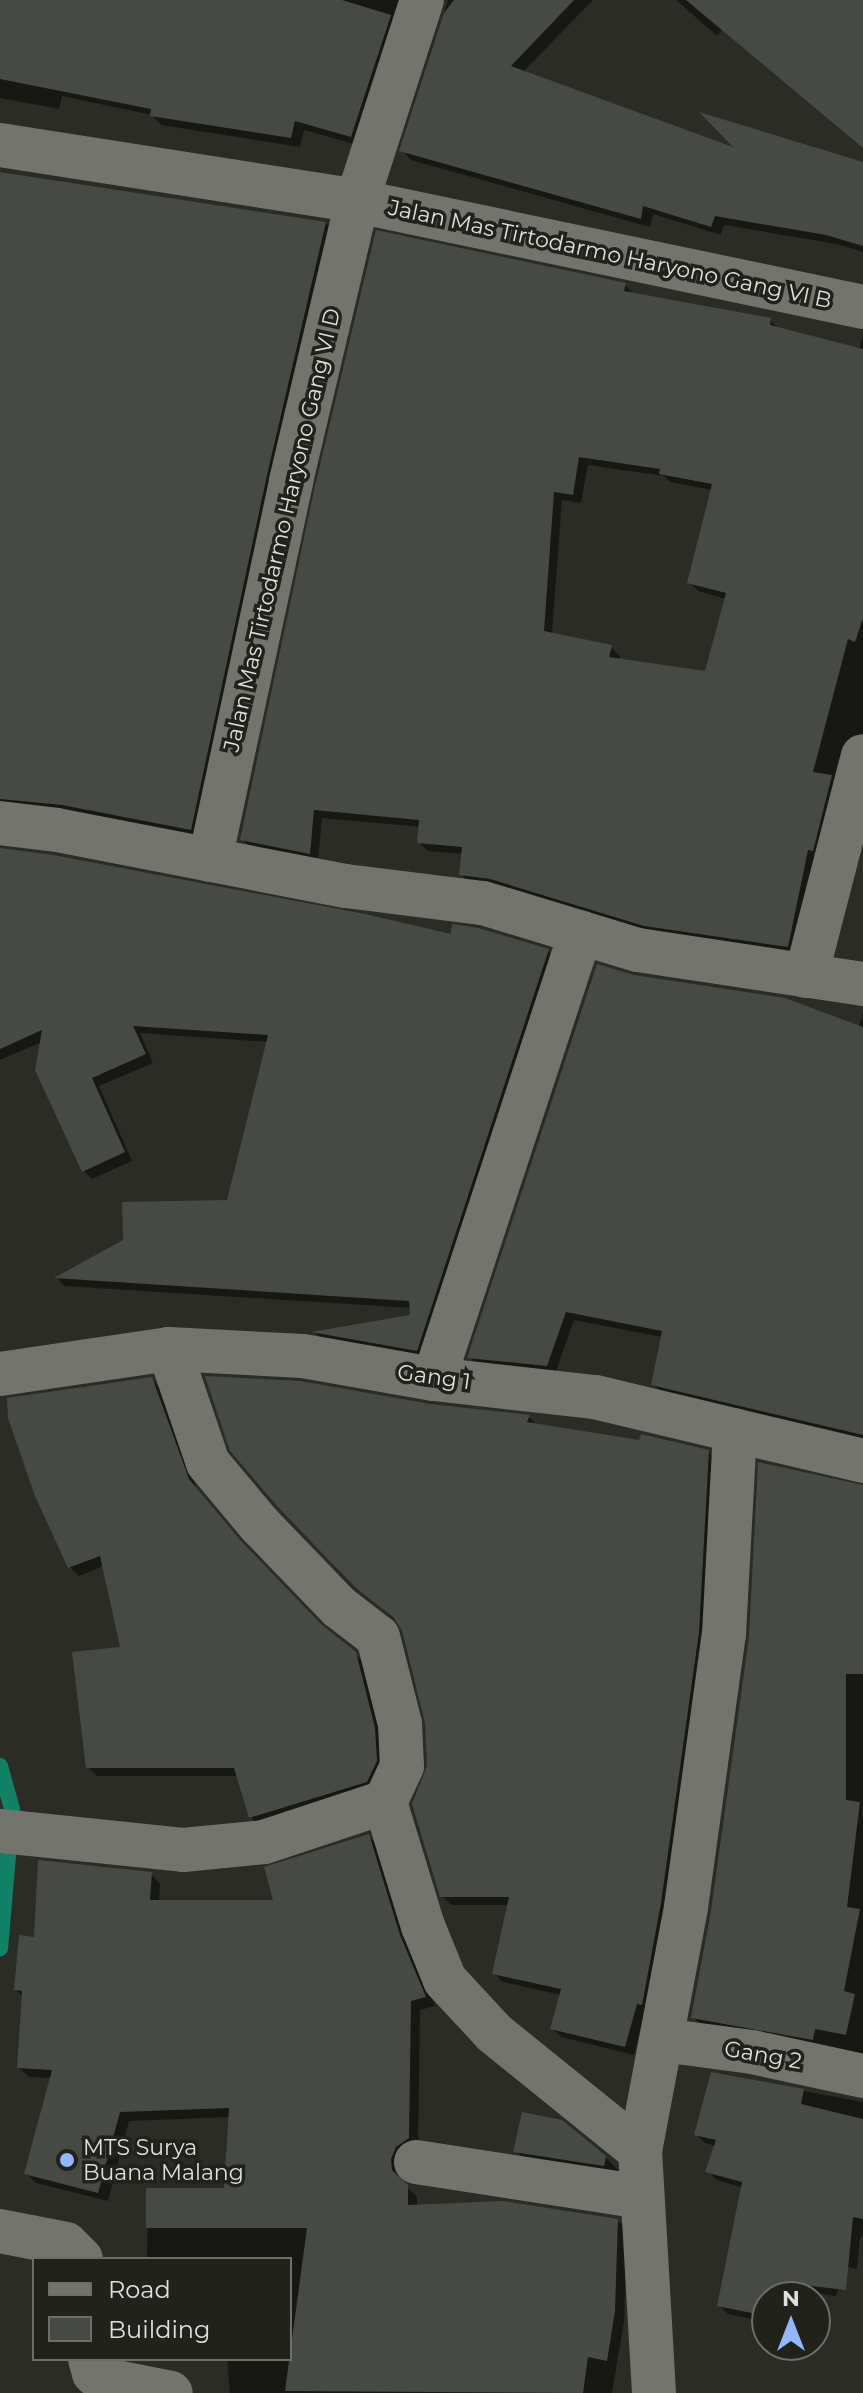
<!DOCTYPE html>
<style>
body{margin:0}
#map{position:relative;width:863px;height:2393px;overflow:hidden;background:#2c2c27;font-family:Montserrat,sans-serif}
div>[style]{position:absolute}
.shadow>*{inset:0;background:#0007}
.stream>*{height:16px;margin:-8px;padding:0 8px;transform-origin:8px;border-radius:8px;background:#138166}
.building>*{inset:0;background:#464a45}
.minor>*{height:44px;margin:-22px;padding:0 22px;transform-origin:22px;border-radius:22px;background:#73746d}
.dots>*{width:22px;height:22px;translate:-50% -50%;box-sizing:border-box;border:4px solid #22221d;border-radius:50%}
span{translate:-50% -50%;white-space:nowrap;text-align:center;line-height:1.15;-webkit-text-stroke:7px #22221d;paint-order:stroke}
.street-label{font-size:22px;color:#dfdfdb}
.poi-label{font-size:22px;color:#dfdfdb}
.left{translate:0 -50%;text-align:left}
.legend{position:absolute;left:32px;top:2257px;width:260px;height:104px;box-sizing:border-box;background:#22221d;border:2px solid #6e6e69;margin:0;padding:10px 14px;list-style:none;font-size:24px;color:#dfdfdb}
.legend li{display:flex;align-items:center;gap:16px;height:40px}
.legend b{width:40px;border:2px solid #6e6e69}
.north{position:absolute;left:751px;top:2281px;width:80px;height:80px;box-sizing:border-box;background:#22221d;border:2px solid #6e6e69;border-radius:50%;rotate:0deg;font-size:22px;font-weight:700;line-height:32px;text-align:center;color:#dfdfdb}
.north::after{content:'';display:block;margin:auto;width:28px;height:36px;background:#93b7fd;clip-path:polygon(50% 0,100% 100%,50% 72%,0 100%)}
</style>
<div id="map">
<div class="shadow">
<i style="clip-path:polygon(0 0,408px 0,361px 146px,304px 130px,300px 147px,161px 125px,152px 115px,62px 96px,59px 109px,0 98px)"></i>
<i style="clip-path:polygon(448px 0,593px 0,523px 72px,740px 152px,863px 165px,863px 252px,837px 244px,724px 225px,721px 235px,653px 214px,650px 227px,411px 160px,402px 150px)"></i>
<i style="clip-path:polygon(676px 0,863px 0,863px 147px,722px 30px,717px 36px)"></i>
<i style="clip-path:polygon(0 172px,326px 223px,334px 232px,199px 838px,0 807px)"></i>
<i style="clip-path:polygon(evenodd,625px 285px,634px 294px,770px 320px,779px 329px,859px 350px,863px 333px,863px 742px,796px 955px,654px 934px,470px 883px,461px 874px,463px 854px,428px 851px,419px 842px,421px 827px,322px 818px,318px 861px,251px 848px,242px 839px,625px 285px,588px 465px,664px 476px,670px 482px,713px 490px,689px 582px,698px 591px,726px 599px,707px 674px,619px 661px,620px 656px,611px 647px,552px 634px,562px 500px,581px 503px,588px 465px)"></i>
<i style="clip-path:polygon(0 850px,453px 937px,548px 951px,557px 959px,425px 1358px,322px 1340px,316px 1333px,412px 1317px,412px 1308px,64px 1286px,57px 1278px,125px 1242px,229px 1202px,268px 1042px,140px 1033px,153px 1063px,99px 1086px,132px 1161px,92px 1179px,84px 1171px,42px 1042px,0 1060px)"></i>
<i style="clip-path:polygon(634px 977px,859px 1027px,863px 1013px,863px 1441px,662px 1393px,653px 1384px,662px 1337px,574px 1320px,555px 1374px,478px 1366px,470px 1357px)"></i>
<i style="clip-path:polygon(151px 1379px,160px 1388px,197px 1490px,249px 1553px,321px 1627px,364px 1662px,383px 1738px,385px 1770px,375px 1790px,259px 1826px,251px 1817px,238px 1776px,97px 1776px,88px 1767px,122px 1649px,104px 1566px,79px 1576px,70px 1567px,37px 1495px)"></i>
<i style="clip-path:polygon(429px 1406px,529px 1417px,537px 1425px,708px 1452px,717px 1461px,707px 1641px,669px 1913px,634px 2055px,561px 2037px,552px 2028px,561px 1995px,503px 1982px,494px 1973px,509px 1905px,451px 1905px,442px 1896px,427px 1723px,404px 1629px,279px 1506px)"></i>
<i style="clip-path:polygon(863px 1486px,863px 2056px,702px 2026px,693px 2017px)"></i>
<i style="clip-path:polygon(368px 1836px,378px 1846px,409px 1947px,435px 2006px,420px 2010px,418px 2148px,400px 2170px,402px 2182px,417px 2197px,417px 2207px,617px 2220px,627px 2230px,624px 2322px,612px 2393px,230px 2393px,227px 2359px,290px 2359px,290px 2259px,147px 2259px,148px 2190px,226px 2190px,231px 2117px,129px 2121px,108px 2201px,36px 2183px,26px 2173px,52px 2078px,29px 2077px,19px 2068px,23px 1997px,16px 1990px,36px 1939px,151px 1874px,160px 1884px,159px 1902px,276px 1902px)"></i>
<i style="clip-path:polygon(712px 2074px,863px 2102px,863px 2238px,860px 2237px,857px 2269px,844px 2266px,836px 2296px,794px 2290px,792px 2297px,767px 2297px,767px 2322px,728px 2314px,719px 2305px,743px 2188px,717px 2180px,708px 2171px,716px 2146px,705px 2143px,696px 2134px)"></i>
<i style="clip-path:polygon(516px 2151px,605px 2157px,618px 2170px,616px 2177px,528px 2163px)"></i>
</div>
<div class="stream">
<i style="left:0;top:1766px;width:45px;rotate:74.4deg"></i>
<i style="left:12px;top:1809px;width:140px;rotate:94.9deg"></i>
</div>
<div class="building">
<i style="clip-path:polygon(0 0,342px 0,391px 15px,351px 137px,295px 121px,291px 138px,150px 116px,151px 109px,0 79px)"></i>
<i style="clip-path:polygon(454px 0,574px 0,511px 66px,733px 147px,699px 112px,863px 162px,863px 246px,826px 235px,715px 216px,711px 227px,643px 206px,641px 219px,399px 151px,444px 13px)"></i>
<i style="clip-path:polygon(686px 0,863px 0,863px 148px)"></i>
<i style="clip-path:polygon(0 172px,326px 222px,267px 475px,191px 830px,62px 805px,0 799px)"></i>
<i style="clip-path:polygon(evenodd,376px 230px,626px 283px,624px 291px,771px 318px,770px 325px,863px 349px,863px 618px,855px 642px,848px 639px,813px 772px,832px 775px,813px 851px,808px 850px,788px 947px,644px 926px,490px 879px,459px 875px,462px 847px,417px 843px,419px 820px,314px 810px,310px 854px,240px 840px,315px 486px,376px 230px,579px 457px,660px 469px,659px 474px,712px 484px,687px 583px,726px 593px,705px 671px,609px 657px,612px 645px,544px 631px,554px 492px,573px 495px,579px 457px)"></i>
<i style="clip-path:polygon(0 848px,53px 855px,365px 914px,451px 934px,452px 924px,478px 928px,549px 949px,417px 1351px,311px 1332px,410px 1315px,409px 1301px,54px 1278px,123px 1240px,122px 1202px,227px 1200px,268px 1035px,133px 1026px,146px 1054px,92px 1078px,125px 1152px,82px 1172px,35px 1070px,42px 1030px,0 1049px)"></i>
<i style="clip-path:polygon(597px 964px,634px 975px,785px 998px,863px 1027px,863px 1435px,651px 1385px,662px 1331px,566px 1312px,547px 1366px,467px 1358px)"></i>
<i style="clip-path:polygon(205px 1376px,300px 1381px,430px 1404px,530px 1415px,527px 1422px,639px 1440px,641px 1434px,709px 1450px,699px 1632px,661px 1903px,642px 2005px,637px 2004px,625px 2047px,550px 2029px,561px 1989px,492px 1974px,509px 1897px,440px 1897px,412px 1804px,427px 1766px,425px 1723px,402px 1630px,393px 1617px,356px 1588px,278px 1507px,230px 1451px)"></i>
<i style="clip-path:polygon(152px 1377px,189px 1479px,241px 1541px,321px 1624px,356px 1652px,375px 1728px,377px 1761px,367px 1782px,249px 1818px,234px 1768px,86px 1768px,72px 1652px,120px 1647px,100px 1556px,68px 1568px,35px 1496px,8px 1418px,7px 1398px)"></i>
<i style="clip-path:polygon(758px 1462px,863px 1485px,863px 1674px,846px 1674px,846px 1800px,860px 1802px,847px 1907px,860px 1909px,844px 1991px,855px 1994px,846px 2035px,815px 2029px,813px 2040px,691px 2018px,711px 1911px,749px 1637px)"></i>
<i style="clip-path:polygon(369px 1834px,400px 1935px,426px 1997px,411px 2001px,409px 2138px,396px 2147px,391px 2159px,392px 2170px,408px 2185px,408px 2205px,503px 2201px,618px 2219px,615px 2311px,607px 2361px,588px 2357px,583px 2393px,285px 2391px,307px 2228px,146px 2228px,146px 2188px,224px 2188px,229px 2108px,120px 2112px,98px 2193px,24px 2174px,52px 2070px,17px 2068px,22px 1991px,14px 1990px,19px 1935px,34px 1937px,38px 1860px,152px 1872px,150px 1900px,273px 1900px,264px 1867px)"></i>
<i style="clip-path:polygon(711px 2072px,804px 2089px,801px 2104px,863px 2119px,863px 2219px,853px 2217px,846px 2290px,785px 2283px,782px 2297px,767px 2297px,767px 2316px,717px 2306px,742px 2182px,705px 2172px,716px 2140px,694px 2135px)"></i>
<i style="clip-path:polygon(522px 2112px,562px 2120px,606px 2156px,604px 2166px,513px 2152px)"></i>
</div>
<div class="minor">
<i style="left:0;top:145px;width:361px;rotate:8.9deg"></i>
<i style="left:357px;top:201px;width:517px;rotate:11.83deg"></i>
<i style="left:0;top:823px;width:57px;rotate:7deg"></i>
<i style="left:57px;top:830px;width:294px;rotate:11deg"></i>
<i style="left:346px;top:886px;width:138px;rotate:7.1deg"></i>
<i style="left:483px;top:903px;width:162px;rotate:16.9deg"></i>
<i style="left:638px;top:950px;width:228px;rotate:8.6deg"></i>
<i style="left:210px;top:860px;width:388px;rotate:-77.9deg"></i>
<i style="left:291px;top:481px;width:288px;rotate:-76.7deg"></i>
<i style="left:357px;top:201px;width:211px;rotate:-72.1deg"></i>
<i style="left:806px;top:976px;width:227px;rotate:-75.5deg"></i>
<i style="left:169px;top:1349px;width:120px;rotate:71.1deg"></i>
<i style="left:208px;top:1463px;width:80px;rotate:50.1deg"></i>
<i style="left:259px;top:1524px;width:115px;rotate:46.1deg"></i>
<i style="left:339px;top:1607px;width:49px;rotate:37.6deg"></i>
<i style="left:378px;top:1637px;width:90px;rotate:75.8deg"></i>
<i style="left:400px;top:1724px;width:42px;rotate:87.3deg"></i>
<i style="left:402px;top:1766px;width:40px;rotate:115deg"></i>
<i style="left:385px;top:1802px;width:130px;rotate:73deg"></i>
<i style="left:423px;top:1926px;width:58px;rotate:67.8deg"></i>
<i style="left:445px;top:1980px;width:72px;rotate:47.2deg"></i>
<i style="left:494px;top:2033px;width:188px;rotate:38.9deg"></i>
<i style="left:0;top:1374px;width:171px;rotate:-8.4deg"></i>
<i style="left:169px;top:1349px;width:134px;rotate:3deg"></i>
<i style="left:303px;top:1356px;width:133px;rotate:10deg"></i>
<i style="left:434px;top:1379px;width:162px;rotate:6.4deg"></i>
<i style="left:595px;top:1397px;width:276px;rotate:13.4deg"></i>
<i style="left:434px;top:1379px;width:470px;rotate:-71.8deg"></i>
<i style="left:0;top:1831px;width:184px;rotate:5.9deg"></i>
<i style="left:183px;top:1850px;width:81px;rotate:-5.6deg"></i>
<i style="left:264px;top:1842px;width:127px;rotate:-18.3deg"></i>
<i style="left:662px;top:2040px;width:91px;rotate:7.6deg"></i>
<i style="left:752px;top:2052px;width:114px;rotate:12.2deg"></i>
<i style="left:416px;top:2162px;width:229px;rotate:8.8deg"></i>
<i style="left:0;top:2231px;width:67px;rotate:11.1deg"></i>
<i style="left:66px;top:2244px;width:21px;rotate:45deg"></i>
<i style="left:90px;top:2359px;width:15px;rotate:74deg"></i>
<i style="left:94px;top:2373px;width:9px;rotate:41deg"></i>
<i style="left:101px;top:2379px;width:71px;rotate:11.3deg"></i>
<i style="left:654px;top:2393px;width:242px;rotate:-93.3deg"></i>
<i style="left:640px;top:2151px;width:248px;rotate:-79.3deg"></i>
<i style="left:686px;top:1907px;width:276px;rotate:-82.1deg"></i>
<i style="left:724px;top:1634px;width:204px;rotate:-86.9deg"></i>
</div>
<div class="dots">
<i style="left:67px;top:2160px;background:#93b7fd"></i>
</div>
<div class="street-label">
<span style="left:610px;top:254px;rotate:12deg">Jalan Mas Tirtodarmo Haryono Gang VI B</span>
<span style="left:282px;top:530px;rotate:-77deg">Jalan Mas Tirtodarmo Haryono Gang VI D</span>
<span style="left:434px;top:1377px;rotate:8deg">Gang 1</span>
<span style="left:763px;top:2055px;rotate:10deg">Gang 2</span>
</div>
<div class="poi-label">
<span class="left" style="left:83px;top:2160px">MTS Surya<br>Buana Malang</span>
</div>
<ul class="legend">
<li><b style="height:10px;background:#73746d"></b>Road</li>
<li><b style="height:22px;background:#464a45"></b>Building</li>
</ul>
<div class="north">N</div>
</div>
